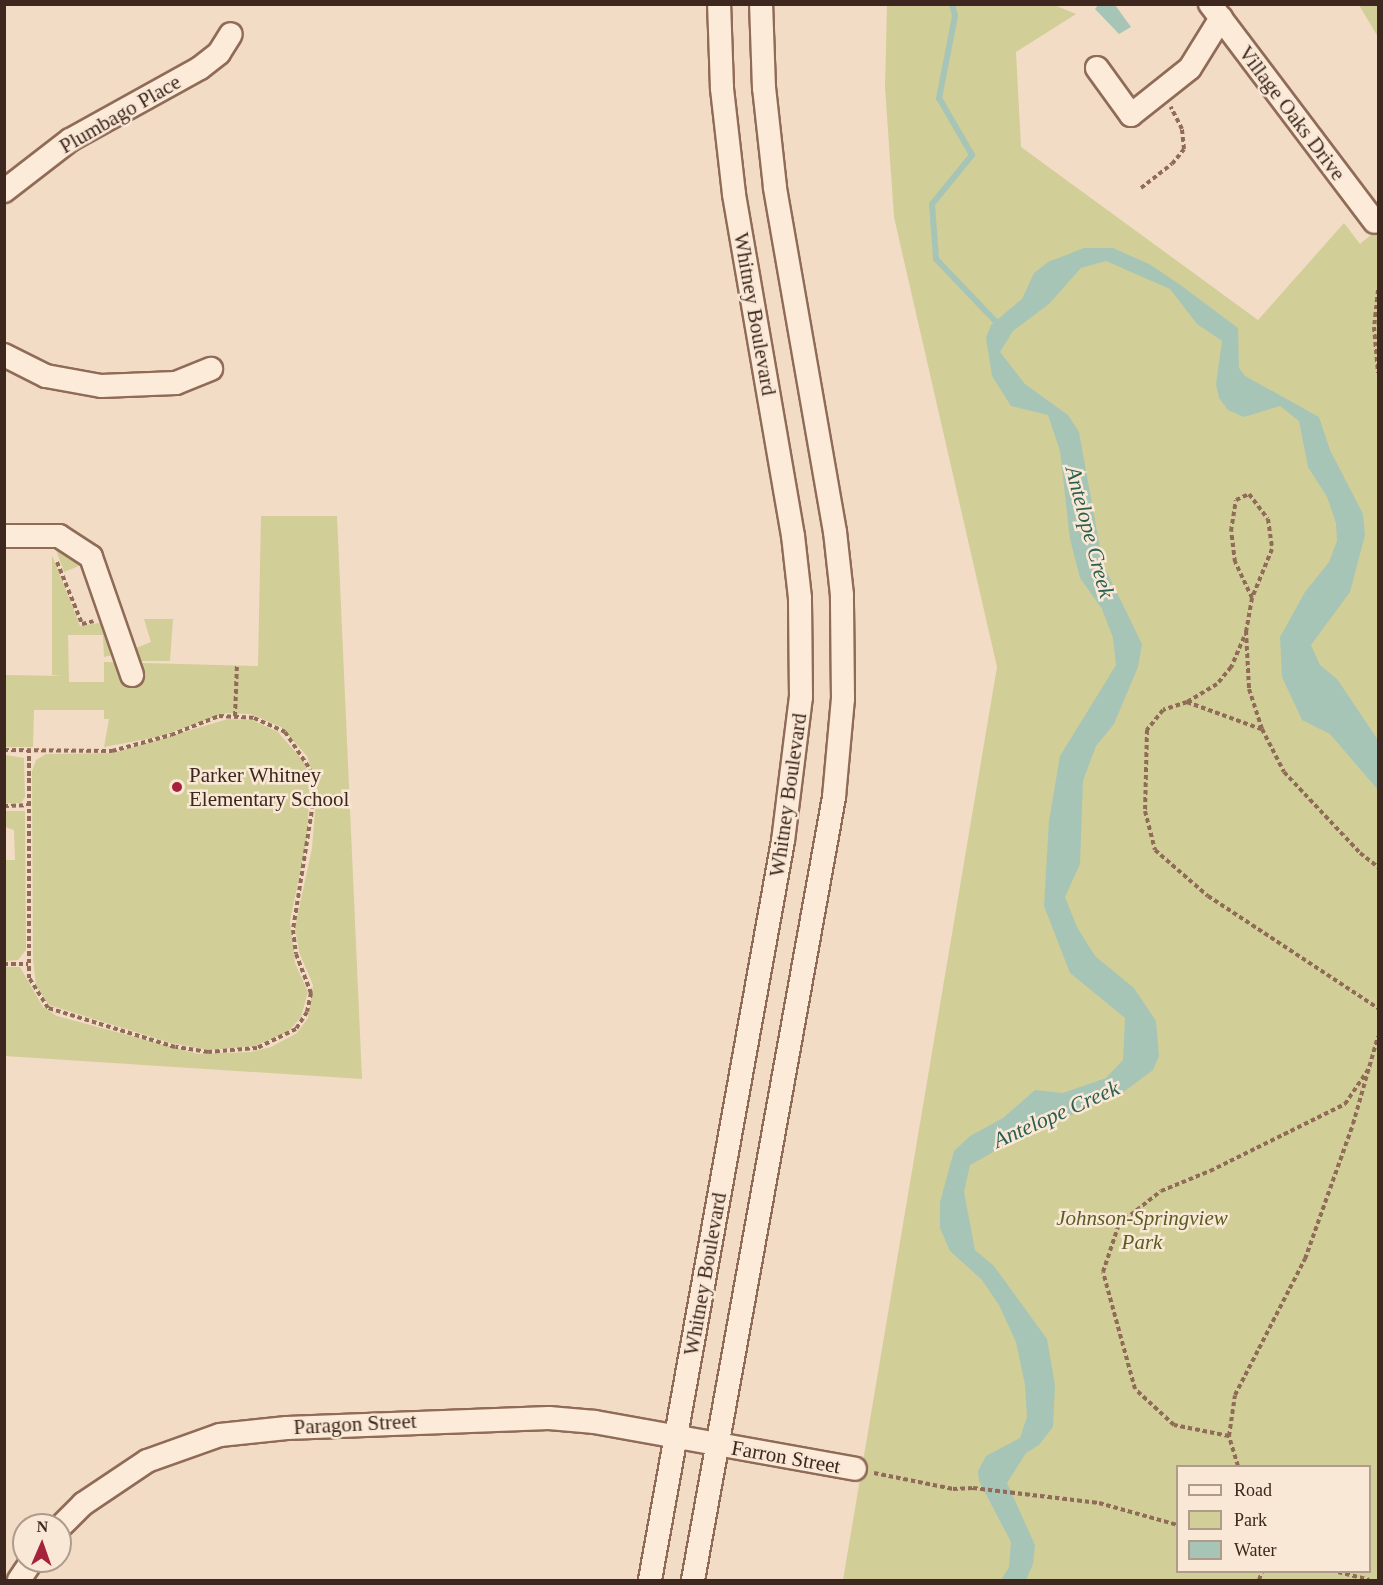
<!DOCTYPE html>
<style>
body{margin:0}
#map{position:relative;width:1383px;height:1585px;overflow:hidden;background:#f2dcc5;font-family:Georgia,serif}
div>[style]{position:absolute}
.green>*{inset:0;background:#d2ce97}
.water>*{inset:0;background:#a7c5b6}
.stream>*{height:6px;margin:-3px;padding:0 3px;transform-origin:3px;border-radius:3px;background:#a7c5b6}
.path>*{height:4px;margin-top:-2px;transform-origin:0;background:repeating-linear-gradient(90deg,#906b58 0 4.5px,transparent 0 7.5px)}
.roads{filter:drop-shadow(2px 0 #906b58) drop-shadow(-2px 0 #906b58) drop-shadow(0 2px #906b58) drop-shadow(0 -2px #906b58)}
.minor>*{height:22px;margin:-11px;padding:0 11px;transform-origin:11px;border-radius:11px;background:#fcebd9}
.dots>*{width:16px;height:16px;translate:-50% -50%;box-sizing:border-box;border:3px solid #f9e8d5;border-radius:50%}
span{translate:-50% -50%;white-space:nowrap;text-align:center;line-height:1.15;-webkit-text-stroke:5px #f9e8d5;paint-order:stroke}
.street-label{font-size:21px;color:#3e271e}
.poi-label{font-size:21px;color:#3e271e}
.left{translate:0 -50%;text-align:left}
.park-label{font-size:21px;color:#595d22;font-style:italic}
.water-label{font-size:22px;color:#2c5f52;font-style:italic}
.frame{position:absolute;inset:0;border:6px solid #3e271e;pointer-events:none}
.legend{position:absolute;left:1176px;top:1465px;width:195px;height:108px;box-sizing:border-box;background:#f9e8d5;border:2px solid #ae9b8c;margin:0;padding:8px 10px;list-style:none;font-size:18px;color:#3e271e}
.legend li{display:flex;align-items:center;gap:12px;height:30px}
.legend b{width:30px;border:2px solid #ae9b8c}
.north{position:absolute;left:12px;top:1513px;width:60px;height:60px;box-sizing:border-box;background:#f9e8d5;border:2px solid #ae9b8c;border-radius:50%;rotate:2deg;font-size:16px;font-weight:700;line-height:24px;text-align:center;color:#3e271e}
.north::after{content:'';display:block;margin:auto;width:21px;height:27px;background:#a5223c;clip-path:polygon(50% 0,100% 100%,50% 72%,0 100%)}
</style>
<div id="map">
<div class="green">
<i style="clip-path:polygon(evenodd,887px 5px,1054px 5px,1076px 14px,1016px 52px,1021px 147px,1258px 320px,1344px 223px,1360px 244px,1378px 229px,1378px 1580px,843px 1580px,997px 667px,894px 217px,885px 87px,887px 5px,1178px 1466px,1370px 1466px,1370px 1572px,1178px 1572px,1178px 1466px)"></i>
<i style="clip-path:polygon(1359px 5px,1378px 5px,1378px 37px)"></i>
<i style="clip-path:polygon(261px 516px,337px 516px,362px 1079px,5px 1056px,5px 967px,20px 967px,43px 1007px,57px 1016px,198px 1054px,251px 1052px,271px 1047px,297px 1033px,308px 1018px,313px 985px,299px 952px,295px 927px,312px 848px,317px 787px,307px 756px,281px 727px,251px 714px,227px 713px,158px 737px,104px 747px,109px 719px,104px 719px,104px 710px,34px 710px,33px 747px,5px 747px,4px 650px,6px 675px,63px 676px,52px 675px,52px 555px,80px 626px,105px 622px,117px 654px,104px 657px,103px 635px,68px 635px,69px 682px,104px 682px,104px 662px,258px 666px)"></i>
<i style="clip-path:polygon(55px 547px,63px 547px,79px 566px,64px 572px)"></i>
<i style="clip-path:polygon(144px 619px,173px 619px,170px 661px,134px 661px,136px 648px,151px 642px)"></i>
<i style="clip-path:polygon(228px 719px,252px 720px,278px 732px,304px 762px,310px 780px,307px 839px,290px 921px,295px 963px,308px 992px,301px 1017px,288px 1032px,255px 1046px,209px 1050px,171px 1043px,49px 1005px,36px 986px,33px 958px,32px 771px,36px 760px,46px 754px,113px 753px)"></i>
<i style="clip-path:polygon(5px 755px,24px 758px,25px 797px,21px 803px,5px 803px)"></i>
<i style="clip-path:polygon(5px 811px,25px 811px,26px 950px,18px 960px,5px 961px,5px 860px,15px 860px,14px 830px,5px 827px)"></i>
</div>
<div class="water">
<i style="clip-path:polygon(1098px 5px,1115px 5px,1131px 27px,1119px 34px,1095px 9px)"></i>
<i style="clip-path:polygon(1084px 248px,1113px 248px,1149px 264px,1179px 284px,1238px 328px,1239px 368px,1245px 376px,1319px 417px,1330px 450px,1363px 514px,1365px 535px,1350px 592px,1311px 645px,1320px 665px,1337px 679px,1378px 740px,1378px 790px,1330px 734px,1302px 720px,1282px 677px,1280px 637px,1305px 592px,1329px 562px,1337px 541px,1336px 523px,1327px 497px,1308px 467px,1299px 421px,1280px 406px,1244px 417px,1228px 410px,1219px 398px,1216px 384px,1222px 341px,1197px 324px,1170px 289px,1106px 261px,1081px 268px,1049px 304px,1013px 331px,1000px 352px,1025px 384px,1068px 415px,1079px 432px,1103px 564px,1142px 644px,1138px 667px,1114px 724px,1096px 746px,1083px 781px,1080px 864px,1065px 897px,1077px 927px,1095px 956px,1134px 988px,1156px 1021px,1159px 1056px,1153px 1070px,1122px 1093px,1019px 1138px,970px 1165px,964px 1192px,975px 1250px,994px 1266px,1047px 1339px,1055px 1385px,1053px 1427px,1039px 1445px,1026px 1453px,1007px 1483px,1035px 1545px,1033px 1564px,1026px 1580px,1001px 1580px,1009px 1567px,1011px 1542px,979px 1481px,978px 1471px,986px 1456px,1020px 1438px,1027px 1417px,1025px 1385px,1016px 1342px,999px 1305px,982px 1280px,950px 1251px,940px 1228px,940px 1202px,954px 1151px,970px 1136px,1003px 1118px,1035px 1090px,1063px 1093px,1106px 1078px,1123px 1060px,1125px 1018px,1070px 973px,1044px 906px,1049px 821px,1060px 756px,1116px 665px,1113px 638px,1102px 609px,1080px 578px,1070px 539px,1060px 451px,1048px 415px,1011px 406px,992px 376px,986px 338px,991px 325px,1022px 299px,1034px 273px,1048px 262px)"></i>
</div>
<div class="stream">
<i style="left:952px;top:4px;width:12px;rotate:76deg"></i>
<i style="left:955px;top:16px;width:84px;rotate:101deg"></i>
<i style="left:939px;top:98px;width:66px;rotate:59.9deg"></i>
<i style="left:972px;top:155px;width:63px;rotate:129.2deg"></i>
<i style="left:932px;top:204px;width:55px;rotate:85.8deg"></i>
<i style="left:936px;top:259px;width:94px;rotate:46.3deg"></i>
</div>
<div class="path">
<i style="left:1141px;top:188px;width:39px;rotate:-38deg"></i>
<i style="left:1172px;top:164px;width:19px;rotate:-51deg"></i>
<i style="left:1184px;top:149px;width:20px;rotate:-96deg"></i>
<i style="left:1182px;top:129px;width:25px;rotate:-117deg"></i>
<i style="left:1378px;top:290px;width:37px;rotate:96deg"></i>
<i style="left:1374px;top:327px;width:46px;rotate:85deg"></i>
<i style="left:57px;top:562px;width:67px;rotate:68deg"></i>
<i style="left:82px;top:624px;width:12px;rotate:-14deg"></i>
<i style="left:1252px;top:598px;width:40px;rotate:-115deg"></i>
<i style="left:1235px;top:562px;width:31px;rotate:-97deg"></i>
<i style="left:1231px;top:531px;width:31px;rotate:-81deg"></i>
<i style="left:1236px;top:500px;width:14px;rotate:-25deg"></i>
<i style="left:1249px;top:494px;width:31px;rotate:53deg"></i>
<i style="left:1268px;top:519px;width:30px;rotate:82deg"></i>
<i style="left:1272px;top:549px;width:53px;rotate:112.2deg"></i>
<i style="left:1252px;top:598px;width:34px;rotate:100deg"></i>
<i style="left:1246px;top:631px;width:58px;rotate:87deg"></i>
<i style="left:1249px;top:689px;width:42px;rotate:72deg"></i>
<i style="left:1262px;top:729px;width:48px;rotate:62.9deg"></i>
<i style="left:1284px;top:772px;width:111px;rotate:46.8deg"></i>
<i style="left:1360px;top:853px;width:23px;rotate:38deg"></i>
<i style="left:1244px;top:637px;width:33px;rotate:113deg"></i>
<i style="left:1231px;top:667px;width:22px;rotate:129deg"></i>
<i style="left:1217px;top:684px;width:35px;rotate:149deg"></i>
<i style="left:1187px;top:702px;width:25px;rotate:162deg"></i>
<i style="left:1163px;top:710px;width:26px;rotate:129deg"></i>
<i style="left:1147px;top:730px;width:81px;rotate:91.4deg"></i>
<i style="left:1145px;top:811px;width:40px;rotate:75.6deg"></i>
<i style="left:1155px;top:850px;width:70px;rotate:41deg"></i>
<i style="left:1208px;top:896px;width:204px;rotate:33.4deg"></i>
<i style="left:1187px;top:702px;width:79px;rotate:20deg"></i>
<i style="left:235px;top:716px;width:52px;rotate:-87.8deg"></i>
<i style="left:4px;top:750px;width:108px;rotate:0.5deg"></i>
<i style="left:112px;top:751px;width:61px;rotate:-15.2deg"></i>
<i style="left:171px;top:735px;width:52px;rotate:-21.6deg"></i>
<i style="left:219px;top:716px;width:35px;rotate:3deg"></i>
<i style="left:254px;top:718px;width:34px;rotate:24deg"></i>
<i style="left:285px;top:732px;width:45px;rotate:56deg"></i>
<i style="left:310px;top:769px;width:28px;rotate:82deg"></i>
<i style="left:314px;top:797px;width:135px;rotate:99deg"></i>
<i style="left:293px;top:930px;width:24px;rotate:83deg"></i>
<i style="left:296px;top:954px;width:42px;rotate:69deg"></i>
<i style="left:311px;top:993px;width:19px;rotate:102deg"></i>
<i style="left:307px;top:1012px;width:20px;rotate:123deg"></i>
<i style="left:296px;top:1029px;width:43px;rotate:154deg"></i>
<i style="left:257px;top:1048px;width:49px;rotate:175.3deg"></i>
<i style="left:208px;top:1052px;width:33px;rotate:-171deg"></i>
<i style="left:175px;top:1047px;width:133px;rotate:-162.9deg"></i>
<i style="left:48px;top:1008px;width:36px;rotate:-122deg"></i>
<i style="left:29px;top:978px;width:228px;rotate:-90deg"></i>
<i style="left:4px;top:806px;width:23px;rotate:-2deg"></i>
<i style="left:4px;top:964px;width:24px"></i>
<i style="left:1229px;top:1436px;width:56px;rotate:-168.7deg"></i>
<i style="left:1174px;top:1425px;width:53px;rotate:-137.3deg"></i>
<i style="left:1135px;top:1389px;width:121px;rotate:-105.3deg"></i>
<i style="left:1103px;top:1272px;width:51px;rotate:-71.6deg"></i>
<i style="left:1119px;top:1224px;width:53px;rotate:-38.2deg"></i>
<i style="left:1161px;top:1191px;width:53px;rotate:-22.2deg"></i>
<i style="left:1210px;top:1171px;width:151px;rotate:-26.4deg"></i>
<i style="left:1345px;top:1104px;width:45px;rotate:-56deg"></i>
<i style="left:1238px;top:1466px;width:31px;rotate:-107deg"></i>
<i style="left:1229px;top:1436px;width:41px;rotate:-81.7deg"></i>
<i style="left:1235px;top:1395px;width:153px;rotate:-62.8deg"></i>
<i style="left:1305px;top:1259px;width:143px;rotate:-70.4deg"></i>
<i style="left:1353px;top:1124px;width:91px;rotate:-74.1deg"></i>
<i style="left:874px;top:1473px;width:81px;rotate:11.4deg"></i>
<i style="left:953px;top:1489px;width:20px;rotate:-3deg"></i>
<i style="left:973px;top:1488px;width:127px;rotate:6.8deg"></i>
<i style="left:1099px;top:1503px;width:82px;rotate:15.6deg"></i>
<i style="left:1338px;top:1572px;width:32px;rotate:14deg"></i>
<i style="left:1259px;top:1580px;width:9px;rotate:-69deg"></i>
</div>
<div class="roads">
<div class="minor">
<i style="left:1210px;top:4px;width:273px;rotate:52.9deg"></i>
<i style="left:1097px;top:68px;width:58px;rotate:54.1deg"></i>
<i style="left:1131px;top:115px;width:75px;rotate:-38.5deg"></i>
<i style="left:1190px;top:68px;width:59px;rotate:-58.2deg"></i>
<i style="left:4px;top:191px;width:83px;rotate:-37.7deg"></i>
<i style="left:70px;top:140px;width:149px;rotate:-29deg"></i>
<i style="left:200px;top:68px;width:24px;rotate:-38deg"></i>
<i style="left:219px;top:53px;width:22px;rotate:-58deg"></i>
<i style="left:4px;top:355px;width:47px;rotate:26.6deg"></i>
<i style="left:46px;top:376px;width:56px;rotate:10.3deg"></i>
<i style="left:101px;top:386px;width:75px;rotate:-2.3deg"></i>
<i style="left:176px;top:383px;width:38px;rotate:-22deg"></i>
<i style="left:4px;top:536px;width:55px"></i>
<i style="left:59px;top:536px;width:38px;rotate:33deg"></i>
<i style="left:91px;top:557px;width:125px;rotate:70.8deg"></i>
<i style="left:60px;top:1527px;width:33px;rotate:-45deg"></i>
<i style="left:83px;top:1504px;width:77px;rotate:-33.9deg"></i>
<i style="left:147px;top:1461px;width:77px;rotate:-19.6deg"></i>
<i style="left:220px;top:1435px;width:67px;rotate:-6deg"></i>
<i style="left:287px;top:1428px;width:262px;rotate:-2.2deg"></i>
<i style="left:549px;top:1418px;width:46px;rotate:5deg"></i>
<i style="left:595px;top:1422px;width:264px;rotate:10.2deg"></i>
<i style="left:19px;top:1580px;width:23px;rotate:-56deg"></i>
<i style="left:650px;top:1580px;width:751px;rotate:-79.8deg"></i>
<i style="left:783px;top:841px;width:145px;rotate:-82.9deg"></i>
<i style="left:801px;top:697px;width:99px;rotate:-90.6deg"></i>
<i style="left:800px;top:598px;width:62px;rotate:-96.4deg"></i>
<i style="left:793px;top:536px;width:347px;rotate:-99.8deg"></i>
<i style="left:734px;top:194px;width:107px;rotate:-96.5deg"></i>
<i style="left:722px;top:88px;width:84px;rotate:-92deg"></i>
<i style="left:693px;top:1580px;width:796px;rotate:-79.79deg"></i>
<i style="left:834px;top:797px;width:98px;rotate:-84.8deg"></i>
<i style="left:843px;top:699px;width:104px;rotate:-90.6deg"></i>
<i style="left:842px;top:595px;width:63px;rotate:-96.3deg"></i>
<i style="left:835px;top:532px;width:350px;rotate:-99.9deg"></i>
<i style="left:775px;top:187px;width:100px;rotate:-96.3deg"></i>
<i style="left:764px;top:88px;width:84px;rotate:-92deg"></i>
</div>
</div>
<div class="dots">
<i style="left:177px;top:787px;background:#a5223c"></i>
</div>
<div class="street-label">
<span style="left:1292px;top:113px;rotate:53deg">Village Oaks Drive</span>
<span style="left:120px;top:114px;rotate:-30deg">Plumbago Place</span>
<span style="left:755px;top:314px;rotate:80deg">Whitney Boulevard</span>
<span style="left:788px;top:795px;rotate:-82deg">Whitney Boulevard</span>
<span style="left:705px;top:1274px;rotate:-80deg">Whitney Boulevard</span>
<span style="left:355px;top:1424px;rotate:-3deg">Paragon Street</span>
<span style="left:786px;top:1457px;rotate:10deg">Farron Street</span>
</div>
<div class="poi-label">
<span class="left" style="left:189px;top:787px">Parker Whitney<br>Elementary School</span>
</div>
<div class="park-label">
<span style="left:1142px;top:1230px">Johnson-Springview<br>Park</span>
</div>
<div class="water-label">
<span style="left:1090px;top:532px;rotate:75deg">Antelope Creek</span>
<span style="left:1056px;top:1114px;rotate:-24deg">Antelope Creek</span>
</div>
<div class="frame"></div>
<ul class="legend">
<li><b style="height:8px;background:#fcebd9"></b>Road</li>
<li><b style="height:16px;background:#d2ce97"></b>Park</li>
<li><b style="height:16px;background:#a7c5b6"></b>Water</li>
</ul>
<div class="north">N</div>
</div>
